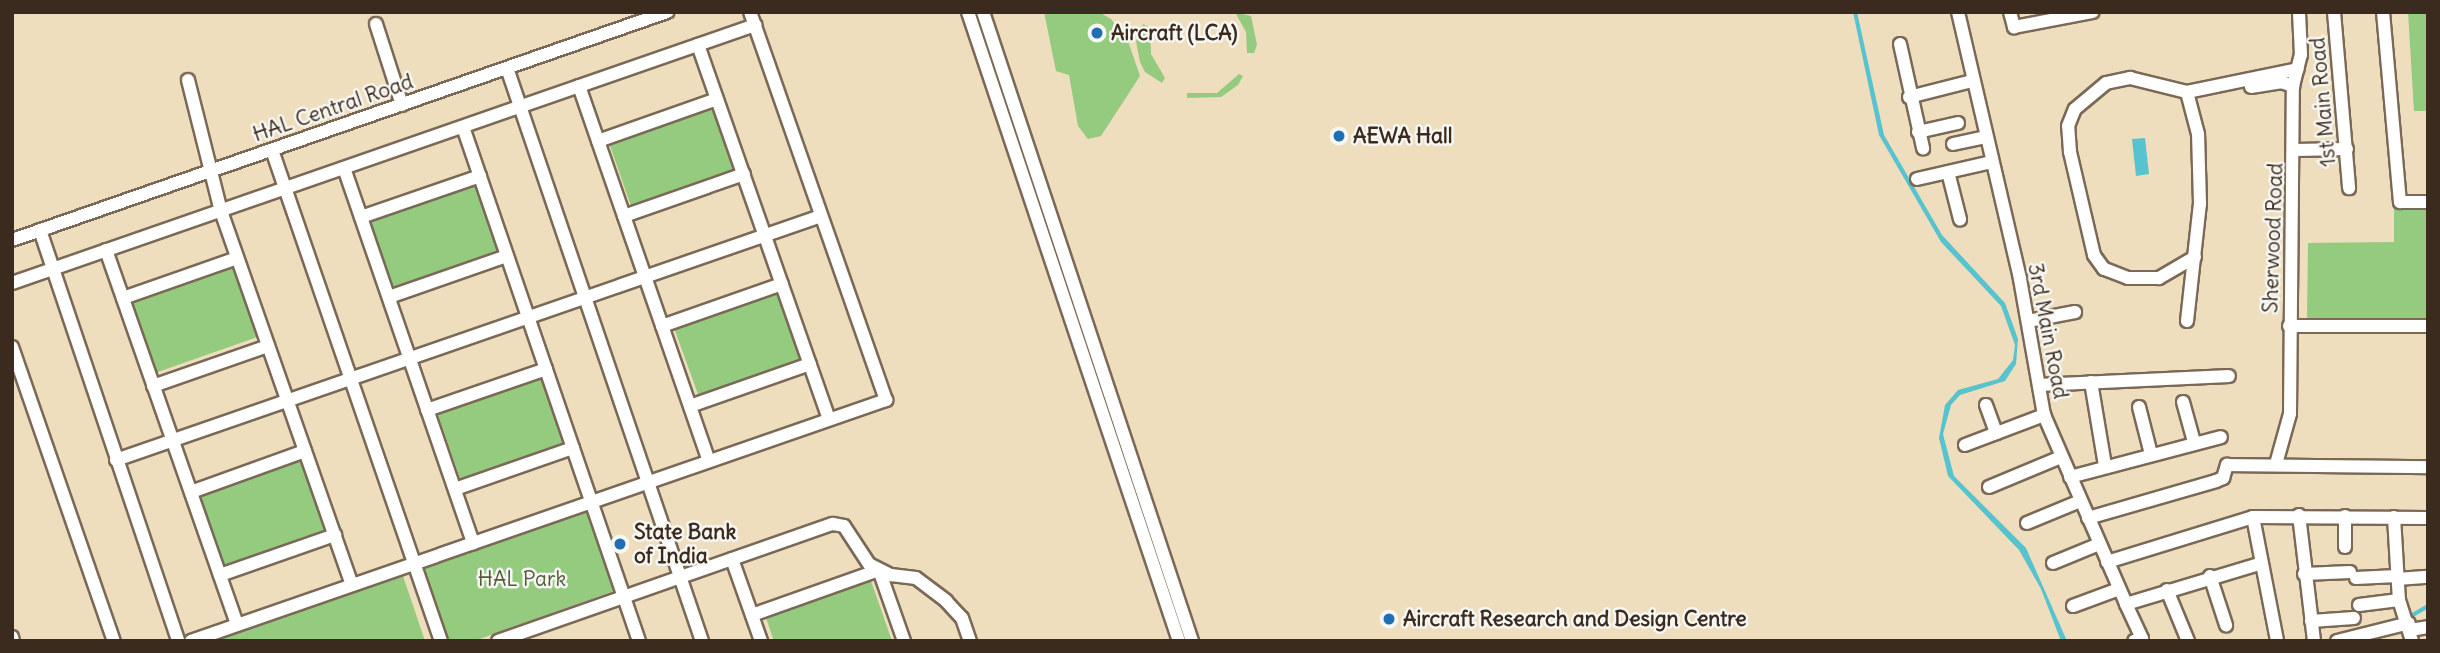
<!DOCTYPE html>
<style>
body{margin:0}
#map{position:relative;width:2440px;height:653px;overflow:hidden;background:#eedebd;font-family:Delius,sans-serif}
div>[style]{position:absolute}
.green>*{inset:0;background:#94cb7e}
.water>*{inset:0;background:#56c3ce}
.stream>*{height:3.5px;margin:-1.75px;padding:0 1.75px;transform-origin:1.75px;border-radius:1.75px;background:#56c3ce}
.roads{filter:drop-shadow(2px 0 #7a6956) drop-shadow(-2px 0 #7a6956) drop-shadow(0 2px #7a6956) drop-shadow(0 -2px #7a6956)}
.street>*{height:12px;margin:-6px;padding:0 6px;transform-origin:6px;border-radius:6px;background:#fff}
.dots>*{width:19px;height:19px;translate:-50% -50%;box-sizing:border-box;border:4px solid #f6f6f2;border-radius:50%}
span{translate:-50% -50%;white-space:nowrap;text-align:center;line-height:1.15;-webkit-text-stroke:5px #f6f6f2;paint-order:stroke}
.poi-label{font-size:21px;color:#3b2a1e;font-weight:700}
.left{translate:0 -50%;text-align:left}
.street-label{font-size:21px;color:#3b2a1e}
.park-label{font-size:21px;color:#565a3b}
.frame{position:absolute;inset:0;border:14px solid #3b2a1e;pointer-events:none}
</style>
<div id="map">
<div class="green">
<i style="clip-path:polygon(1044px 12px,1099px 12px,1111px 19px,1128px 41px,1140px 76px,1101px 136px,1088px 139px,1078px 126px,1069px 75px,1056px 71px)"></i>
<i style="clip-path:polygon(1235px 12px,1251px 16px,1257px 45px,1254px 53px,1247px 53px,1246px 32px)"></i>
<i style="clip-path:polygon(2408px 12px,2428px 12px,2428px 111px,2414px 111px)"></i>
<i style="clip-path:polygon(1143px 24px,1150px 28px,1151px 54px,1165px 78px,1162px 83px,1145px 72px,1140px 62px,1136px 41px)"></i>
<i style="clip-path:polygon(1239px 74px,1243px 76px,1238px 85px,1221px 97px,1187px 98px,1187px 93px,1217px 93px)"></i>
<i style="clip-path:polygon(714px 105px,737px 174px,632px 209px,608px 140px)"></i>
<i style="clip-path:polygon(475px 184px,499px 253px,395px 290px,370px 221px)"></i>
<i style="clip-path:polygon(2428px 206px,2428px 318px,2307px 318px,2308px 243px,2394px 242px,2394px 207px)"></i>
<i style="clip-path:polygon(236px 267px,260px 336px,155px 373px,131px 304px)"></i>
<i style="clip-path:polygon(779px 291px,803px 360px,699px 397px,674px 328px)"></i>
<i style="clip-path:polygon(542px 375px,566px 444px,461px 481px,437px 412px)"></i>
<i style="clip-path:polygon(302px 460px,327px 529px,222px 566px,198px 497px)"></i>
<i style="clip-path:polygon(586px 511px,614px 591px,474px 641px,449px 641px,424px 569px)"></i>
<i style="clip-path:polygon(402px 573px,425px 641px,211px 641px)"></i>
<i style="clip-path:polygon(870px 578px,892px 641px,774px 641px,765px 615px)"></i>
</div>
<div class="water">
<i style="clip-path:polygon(1853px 12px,1857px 12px,1884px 135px,1942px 235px,2005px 303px,2018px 339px,2016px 364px,2005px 381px,1960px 395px,1951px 405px,1943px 434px,1954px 476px,2026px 548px,2067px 641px,2061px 641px,2041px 589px,2019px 550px,1948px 476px,1939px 438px,1945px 405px,1958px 390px,1998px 379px,2013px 360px,2015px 345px,2001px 306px,1941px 242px,1879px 135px)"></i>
<i style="clip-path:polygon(2145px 138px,2149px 174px,2136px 176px,2132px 139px)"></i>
</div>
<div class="stream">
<i style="left:2411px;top:616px;width:20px;rotate:-30deg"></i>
</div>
<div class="roads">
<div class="street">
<i style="left:968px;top:12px;width:663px;rotate:71.46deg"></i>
<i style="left:983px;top:12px;width:663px;rotate:71.62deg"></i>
<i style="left:1958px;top:12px;width:274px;rotate:76.9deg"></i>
<i style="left:2020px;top:279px;width:138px;rotate:80deg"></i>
<i style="left:2044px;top:415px;width:206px;rotate:66.5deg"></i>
<i style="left:2126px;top:604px;width:139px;rotate:-16.7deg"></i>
<i style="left:2010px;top:12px;width:16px;rotate:75deg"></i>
<i style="left:2014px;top:27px;width:80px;rotate:-10.8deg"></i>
<i style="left:2334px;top:12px;width:177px;rotate:85.1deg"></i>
<i style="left:2383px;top:12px;width:191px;rotate:84.9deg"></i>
<i style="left:2400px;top:202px;width:28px"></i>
<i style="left:376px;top:24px;width:85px;rotate:72.2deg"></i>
<i style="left:1900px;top:44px;width:107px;rotate:77.5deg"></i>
<i style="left:698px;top:45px;width:396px;rotate:70.7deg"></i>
<i style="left:507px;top:68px;width:605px;rotate:71.21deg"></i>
<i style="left:188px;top:80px;width:135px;rotate:75.9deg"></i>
<i style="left:221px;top:211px;width:396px;rotate:70.7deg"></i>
<i style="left:579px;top:86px;width:397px;rotate:70.9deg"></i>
<i style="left:2251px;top:87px;width:30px;rotate:-9deg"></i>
<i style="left:2281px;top:82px;width:13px;rotate:18deg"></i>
<i style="left:1909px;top:97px;width:65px;rotate:-14.3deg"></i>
<i style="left:463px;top:127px;width:543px;rotate:71.1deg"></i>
<i style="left:1918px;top:132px;width:41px;rotate:-12.7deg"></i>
<i style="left:598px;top:141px;width:126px;rotate:-19.4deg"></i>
<i style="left:1953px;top:144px;width:33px;rotate:-12deg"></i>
<i style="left:272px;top:150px;width:519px;rotate:71.01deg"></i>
<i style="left:2295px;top:150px;width:52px;rotate:-1.1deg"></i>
<i style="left:344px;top:168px;width:397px;rotate:71deg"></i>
<i style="left:1948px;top:172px;width:49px;rotate:75.7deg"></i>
<i style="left:1917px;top:179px;width:76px;rotate:-12.9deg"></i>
<i style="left:624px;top:216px;width:127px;rotate:-19.3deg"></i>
<i style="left:361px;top:217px;width:126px;rotate:-19deg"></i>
<i style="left:40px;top:230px;width:434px;rotate:71.4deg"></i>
<i style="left:12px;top:240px;width:694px;rotate:-19.19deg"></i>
<i style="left:106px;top:250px;width:397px;rotate:70.7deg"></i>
<i style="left:2195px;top:257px;width:42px;rotate:149.7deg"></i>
<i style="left:2159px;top:278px;width:31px;rotate:180deg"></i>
<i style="left:2128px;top:278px;width:26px;rotate:-159deg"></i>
<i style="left:2104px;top:269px;width:17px;rotate:-126deg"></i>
<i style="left:2094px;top:255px;width:106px;rotate:-103.1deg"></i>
<i style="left:2070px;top:152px;width:26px;rotate:-94deg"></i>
<i style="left:2068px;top:126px;width:18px;rotate:-68deg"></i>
<i style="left:2075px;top:109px;width:40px;rotate:-40deg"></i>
<i style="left:2106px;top:83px;width:25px;rotate:-12deg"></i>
<i style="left:2130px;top:78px;width:59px;rotate:13.8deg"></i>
<i style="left:2187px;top:92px;width:113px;rotate:-11.7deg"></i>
<i style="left:12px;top:283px;width:787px;rotate:-19.15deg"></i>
<i style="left:389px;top:297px;width:125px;rotate:-19.2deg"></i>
<i style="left:123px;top:298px;width:121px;rotate:-19.3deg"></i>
<i style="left:2028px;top:321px;width:48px;rotate:-10.8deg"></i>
<i style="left:2187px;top:321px;width:118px;rotate:-83.7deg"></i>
<i style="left:2200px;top:204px;width:70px;rotate:-91.6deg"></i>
<i style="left:2198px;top:134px;width:43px;rotate:-104.7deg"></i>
<i style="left:662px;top:326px;width:127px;rotate:-19.3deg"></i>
<i style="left:2289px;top:326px;width:139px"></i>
<i style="left:12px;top:347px;width:311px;rotate:70.9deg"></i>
<i style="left:2091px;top:382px;width:85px;rotate:80.5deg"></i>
<i style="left:2039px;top:385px;width:190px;rotate:-2.7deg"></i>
<i style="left:153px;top:386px;width:122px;rotate:-19.2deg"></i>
<i style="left:2183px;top:402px;width:41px;rotate:74.6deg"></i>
<i style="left:1986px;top:405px;width:30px;rotate:70deg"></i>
<i style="left:690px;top:406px;width:127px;rotate:-19.3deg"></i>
<i style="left:2139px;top:407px;width:49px;rotate:75.7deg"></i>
<i style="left:427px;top:410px;width:126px;rotate:-19deg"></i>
<i style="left:1965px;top:445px;width:85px;rotate:-20.8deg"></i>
<i style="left:116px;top:460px;width:746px;rotate:-19.09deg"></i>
<i style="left:2276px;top:464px;width:52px;rotate:-74.4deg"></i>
<i style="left:2290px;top:414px;width:328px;rotate:-89.5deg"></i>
<i style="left:2293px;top:86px;width:32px;rotate:-76deg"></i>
<i style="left:2301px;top:55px;width:43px;rotate:-92.7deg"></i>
<i style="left:2070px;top:477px;width:156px;rotate:-14.8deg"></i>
<i style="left:1989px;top:487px;width:78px;rotate:-22.6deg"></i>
<i style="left:455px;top:489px;width:125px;rotate:-19.2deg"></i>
<i style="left:191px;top:492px;width:121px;rotate:-19.8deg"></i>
<i style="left:2299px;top:515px;width:127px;rotate:83.2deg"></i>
<i style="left:2345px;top:516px;width:31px;rotate:90deg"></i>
<i style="left:2253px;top:517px;width:126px;rotate:79deg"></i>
<i style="left:2394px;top:517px;width:83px;rotate:86.6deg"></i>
<i style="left:2399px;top:600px;width:43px;rotate:72.4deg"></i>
<i style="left:2088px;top:518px;width:133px;rotate:-16.1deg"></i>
<i style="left:2216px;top:481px;width:8px;rotate:-23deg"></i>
<i style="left:2223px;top:478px;width:14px;rotate:-73deg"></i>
<i style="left:2227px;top:465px;width:201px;rotate:0.6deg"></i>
<i style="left:2027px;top:523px;width:57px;rotate:-22.5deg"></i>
<i style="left:732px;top:559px;width:87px;rotate:70.5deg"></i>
<i style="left:2107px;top:562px;width:153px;rotate:-17.1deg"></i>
<i style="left:2253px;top:517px;width:175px;rotate:0.3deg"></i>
<i style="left:2053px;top:563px;width:50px;rotate:-22.4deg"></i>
<i style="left:2304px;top:574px;width:46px;rotate:-2.5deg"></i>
<i style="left:220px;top:575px;width:122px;rotate:-19.2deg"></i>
<i style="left:2210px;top:576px;width:52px;rotate:71.9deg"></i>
<i style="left:2356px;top:578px;width:41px;rotate:-2.8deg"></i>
<i style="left:2397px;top:579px;width:31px;rotate:-4deg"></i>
<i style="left:2167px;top:590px;width:55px;rotate:67.6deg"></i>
<i style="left:2126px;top:604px;width:38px;rotate:65deg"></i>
<i style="left:2142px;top:639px;width:8px;rotate:166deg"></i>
<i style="left:2359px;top:605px;width:40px;rotate:-7.1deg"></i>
<i style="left:2073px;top:606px;width:49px;rotate:-20.3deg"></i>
<i style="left:752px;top:615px;width:135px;rotate:-19.5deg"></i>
<i style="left:879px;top:570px;width:75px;rotate:70.6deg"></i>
<i style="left:2311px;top:621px;width:43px;rotate:-4deg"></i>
<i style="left:2410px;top:630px;width:18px;rotate:-9deg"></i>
<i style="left:12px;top:637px;width:4px;rotate:76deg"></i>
<i style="left:191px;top:641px;width:736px;rotate:-19.12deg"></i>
<i style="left:886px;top:400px;width:411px;rotate:-109.3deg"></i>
<i style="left:498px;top:641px;width:355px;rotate:-19.3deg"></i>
<i style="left:833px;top:524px;width:11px;rotate:10deg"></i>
<i style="left:844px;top:526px;width:45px;rotate:56.7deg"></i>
<i style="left:869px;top:564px;width:25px;rotate:27deg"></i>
<i style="left:891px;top:575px;width:25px;rotate:7deg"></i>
<i style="left:916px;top:578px;width:38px;rotate:37deg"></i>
<i style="left:946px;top:601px;width:23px;rotate:47deg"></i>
<i style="left:962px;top:618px;width:24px;rotate:71deg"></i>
<i style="left:2337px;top:641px;width:74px;rotate:-14deg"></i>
</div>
</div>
<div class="dots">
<i style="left:1097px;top:33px;background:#1f6fb2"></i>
<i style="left:1339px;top:136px;background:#1f6fb2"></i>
<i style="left:620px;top:544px;background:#1f6fb2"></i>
<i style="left:1389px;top:619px;background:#1f6fb2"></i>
</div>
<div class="poi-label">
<span class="left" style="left:1111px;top:33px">Aircraft (LCA)</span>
<span class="left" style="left:1353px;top:136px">AEWA Hall</span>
<span class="left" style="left:634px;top:544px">State Bank<br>of India</span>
<span class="left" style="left:1403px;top:619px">Aircraft Research and Design Centre</span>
</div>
<div class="street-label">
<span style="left:2323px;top:102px;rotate:-95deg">1st Main Road</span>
<span style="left:333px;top:108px;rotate:-19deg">HAL Central Road</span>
<span style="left:2273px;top:238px;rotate:-88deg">Sherwood Road</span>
<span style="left:2048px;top:331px;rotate:79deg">3rd Main Road</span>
</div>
<div class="park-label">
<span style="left:522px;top:579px">HAL Park</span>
</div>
<div class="frame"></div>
</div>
